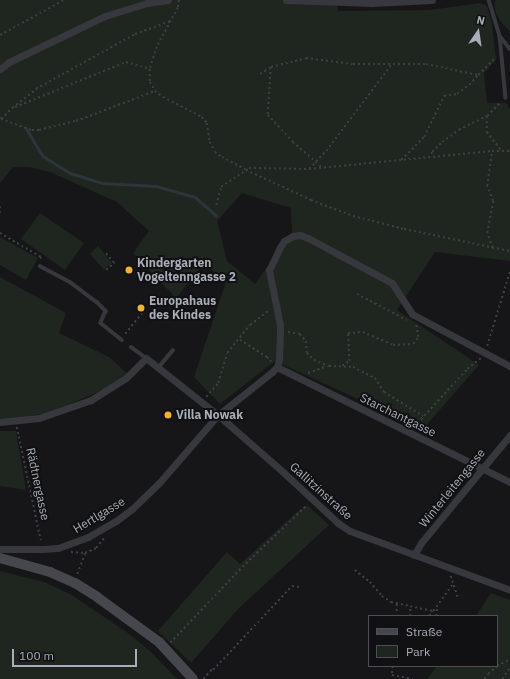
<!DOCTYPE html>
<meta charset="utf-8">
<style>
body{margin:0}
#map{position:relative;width:510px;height:679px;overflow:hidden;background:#161618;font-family:"IBM Plex Sans",sans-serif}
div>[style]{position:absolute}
.green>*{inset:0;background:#1e261f}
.stream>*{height:2.5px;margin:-1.25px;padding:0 1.25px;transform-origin:1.25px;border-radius:1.25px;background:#2c353c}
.path>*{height:1.5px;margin-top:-0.75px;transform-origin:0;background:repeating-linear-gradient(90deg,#3d3f44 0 2px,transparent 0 5px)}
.lane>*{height:3.5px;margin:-1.75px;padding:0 1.75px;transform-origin:1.75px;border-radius:1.75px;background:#37383d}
.street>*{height:7px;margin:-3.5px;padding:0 3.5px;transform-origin:3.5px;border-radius:3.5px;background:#37383d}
.secondary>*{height:10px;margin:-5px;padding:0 5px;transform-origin:5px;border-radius:5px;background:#45474d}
.dots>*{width:11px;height:11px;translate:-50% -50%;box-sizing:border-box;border:2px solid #111113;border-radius:50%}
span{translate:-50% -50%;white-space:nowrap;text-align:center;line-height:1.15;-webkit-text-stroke:4px #111113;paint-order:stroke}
.poi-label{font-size:12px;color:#a8adb8;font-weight:700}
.left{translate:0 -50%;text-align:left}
.street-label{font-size:12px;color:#a8adb8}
.legend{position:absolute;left:368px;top:615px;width:130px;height:52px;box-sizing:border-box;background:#111113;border:1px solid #4d4f55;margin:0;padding:5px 7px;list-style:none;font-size:12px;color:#a8adb8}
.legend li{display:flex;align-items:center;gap:8px;height:20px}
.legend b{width:20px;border:1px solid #4d4f55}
.north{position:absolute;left:458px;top:12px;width:40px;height:40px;-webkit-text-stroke:3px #111113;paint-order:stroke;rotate:13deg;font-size:11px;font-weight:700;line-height:16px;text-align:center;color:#a8adb8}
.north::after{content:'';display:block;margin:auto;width:14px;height:18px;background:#a8adb8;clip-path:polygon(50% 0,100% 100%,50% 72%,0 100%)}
.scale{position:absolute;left:12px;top:649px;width:125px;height:18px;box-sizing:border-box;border:2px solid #a8adb8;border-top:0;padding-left:5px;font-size:12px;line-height:14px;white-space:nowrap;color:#a8adb8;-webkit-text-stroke:3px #111113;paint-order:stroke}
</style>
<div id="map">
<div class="green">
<i style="clip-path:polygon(evenodd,0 0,335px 0,338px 11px,430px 10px,481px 3px,487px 6px,492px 24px,496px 60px,484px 73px,487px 103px,506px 103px,510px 109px,510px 261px,435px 252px,397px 310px,479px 365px,423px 429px,275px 361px,220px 404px,194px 377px,226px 282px,204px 263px,176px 298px,133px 253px,149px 231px,117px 202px,50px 172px,29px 167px,13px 167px,0 183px,0 0,242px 193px,291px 208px,292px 232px,255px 284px,227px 261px,217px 221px,242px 193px)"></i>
<i style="clip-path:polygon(497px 0,510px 0,510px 31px,502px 23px,496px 14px,494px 3px)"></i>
<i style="clip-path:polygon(40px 213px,84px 243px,65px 270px,21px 239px)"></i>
<i style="clip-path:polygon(0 237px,38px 258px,26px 280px,0 265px)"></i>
<i style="clip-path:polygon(98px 246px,112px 263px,104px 270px,90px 254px)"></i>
<i style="clip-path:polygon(0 277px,66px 313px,59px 333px,109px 357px,128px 374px,107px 388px,68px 405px,42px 414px,0 420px)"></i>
<i style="clip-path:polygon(0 431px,16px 431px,26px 490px,0 486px)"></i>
<i style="clip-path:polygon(307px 505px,329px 525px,238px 609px,191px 663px,158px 631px,227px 552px,240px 564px,298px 511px)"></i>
<i style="clip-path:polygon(0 571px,44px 582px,70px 594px,128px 633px,151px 652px,177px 679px,0 679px)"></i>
<i style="clip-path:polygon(491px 593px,510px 600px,510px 679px,427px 679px,437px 666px,497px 666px,497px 616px,476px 616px)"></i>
</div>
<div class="stream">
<i style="left:26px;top:128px;width:33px;rotate:59deg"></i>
<i style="left:43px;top:156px;width:32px;rotate:32deg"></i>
<i style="left:70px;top:173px;width:34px;rotate:17deg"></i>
<i style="left:102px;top:183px;width:54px;rotate:3.2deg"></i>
<i style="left:156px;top:186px;width:41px;rotate:15.8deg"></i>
<i style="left:195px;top:197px;width:28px;rotate:41deg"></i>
</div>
<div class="path">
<i style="left:179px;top:0;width:8px;rotate:97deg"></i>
<i style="left:178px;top:8px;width:44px;rotate:118.3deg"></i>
<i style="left:157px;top:47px;width:23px;rotate:108deg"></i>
<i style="left:150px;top:69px;width:13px;rotate:90deg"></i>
<i style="left:150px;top:82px;width:10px;rotate:61deg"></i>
<i style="left:155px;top:91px;width:10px;rotate:37deg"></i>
<i style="left:163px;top:97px;width:44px;rotate:27.1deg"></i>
<i style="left:202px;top:117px;width:8px;rotate:50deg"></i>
<i style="left:207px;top:123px;width:19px;rotate:81deg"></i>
<i style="left:210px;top:142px;width:11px;rotate:63deg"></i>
<i style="left:215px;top:152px;width:9px;rotate:36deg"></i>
<i style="left:222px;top:157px;width:27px;rotate:28deg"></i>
<i style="left:246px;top:170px;width:72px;rotate:24.8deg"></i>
<i style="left:311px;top:200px;width:45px;rotate:20.9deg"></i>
<i style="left:353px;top:216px;width:53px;rotate:14.3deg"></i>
<i style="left:404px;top:229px;width:108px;rotate:11.7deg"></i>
<i style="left:0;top:35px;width:73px;rotate:-28.7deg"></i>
<i style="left:271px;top:67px;width:48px;rotate:93.6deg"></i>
<i style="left:268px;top:115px;width:37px;rotate:47deg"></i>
<i style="left:293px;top:142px;width:40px;rotate:41deg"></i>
<i style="left:260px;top:74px;width:13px;rotate:-32deg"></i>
<i style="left:271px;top:67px;width:36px;rotate:-14deg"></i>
<i style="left:306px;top:58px;width:47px;rotate:7.3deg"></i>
<i style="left:353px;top:64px;width:73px"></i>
<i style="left:426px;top:64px;width:53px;rotate:11.9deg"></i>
<i style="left:478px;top:75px;width:25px;rotate:-45deg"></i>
<i style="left:15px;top:107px;width:120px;rotate:-22.1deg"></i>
<i style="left:126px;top:62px;width:25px;rotate:16deg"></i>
<i style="left:12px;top:108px;width:31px;rotate:-38deg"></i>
<i style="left:36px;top:89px;width:113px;rotate:-29.1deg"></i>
<i style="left:135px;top:34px;width:38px;rotate:-20deg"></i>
<i style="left:487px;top:116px;width:16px;rotate:90deg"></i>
<i style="left:487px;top:132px;width:23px;rotate:52deg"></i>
<i style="left:0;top:118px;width:1px;rotate:45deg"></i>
<i style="left:1px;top:119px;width:16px;rotate:-45deg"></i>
<i style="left:1px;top:119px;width:33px;rotate:20deg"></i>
<i style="left:32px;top:130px;width:7px"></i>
<i style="left:39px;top:130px;width:38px;rotate:-14deg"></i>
<i style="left:76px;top:121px;width:85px;rotate:-20.8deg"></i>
<i style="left:428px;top:158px;width:7px;rotate:-56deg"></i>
<i style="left:432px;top:152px;width:14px;rotate:-45deg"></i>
<i style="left:442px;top:142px;width:21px;rotate:-35deg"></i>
<i style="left:459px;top:130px;width:31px;rotate:-27deg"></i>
<i style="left:487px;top:116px;width:20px;rotate:-45deg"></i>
<i style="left:401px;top:160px;width:33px;rotate:-45deg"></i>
<i style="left:424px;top:137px;width:46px;rotate:-64deg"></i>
<i style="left:444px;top:96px;width:13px;rotate:-9deg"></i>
<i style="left:457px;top:94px;width:15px;rotate:-37deg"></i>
<i style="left:469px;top:85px;width:13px;rotate:-48deg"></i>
<i style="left:309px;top:169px;width:25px;rotate:-47deg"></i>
<i style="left:326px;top:151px;width:108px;rotate:-52.9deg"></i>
<i style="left:216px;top:205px;width:19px;rotate:-74deg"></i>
<i style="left:221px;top:187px;width:34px;rotate:-34deg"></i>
<i style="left:249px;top:168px;width:60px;rotate:1deg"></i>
<i style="left:309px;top:169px;width:184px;rotate:-5.6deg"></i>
<i style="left:492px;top:151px;width:18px"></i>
<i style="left:0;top:206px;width:8px;rotate:90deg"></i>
<i style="left:0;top:233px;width:48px;rotate:30.3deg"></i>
<i style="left:41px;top:257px;width:3px;rotate:108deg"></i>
<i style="left:492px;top:248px;width:16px;rotate:-108deg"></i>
<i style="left:487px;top:233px;width:33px;rotate:-79deg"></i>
<i style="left:493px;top:201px;width:16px;rotate:-112deg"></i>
<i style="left:487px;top:186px;width:35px;rotate:-82deg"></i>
<i style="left:106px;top:270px;width:11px;rotate:-41deg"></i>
<i style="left:114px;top:263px;width:12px;rotate:-132deg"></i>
<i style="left:106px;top:254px;width:1px;rotate:-45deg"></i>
<i style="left:357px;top:294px;width:56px;rotate:27.5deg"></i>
<i style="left:288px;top:332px;width:12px;rotate:9deg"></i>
<i style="left:300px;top:334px;width:9px;rotate:49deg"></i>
<i style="left:306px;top:341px;width:12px;rotate:85deg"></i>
<i style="left:307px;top:353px;width:10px;rotate:45deg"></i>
<i style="left:314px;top:360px;width:16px;rotate:22deg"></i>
<i style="left:329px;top:366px;width:24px;rotate:2deg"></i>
<i style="left:353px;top:367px;width:25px;rotate:27deg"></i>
<i style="left:375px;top:378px;width:17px;rotate:57deg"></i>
<i style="left:384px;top:392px;width:46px;rotate:31.6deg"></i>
<i style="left:125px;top:334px;width:27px;rotate:-51deg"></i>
<i style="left:240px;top:340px;width:32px;rotate:32deg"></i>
<i style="left:267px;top:357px;width:6px;rotate:45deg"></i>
<i style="left:487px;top:346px;width:78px;rotate:-73deg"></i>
<i style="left:342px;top:366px;width:9px;rotate:-36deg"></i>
<i style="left:349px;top:361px;width:28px;rotate:-92deg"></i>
<i style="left:348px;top:333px;width:15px;rotate:-4deg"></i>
<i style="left:363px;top:332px;width:33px;rotate:23deg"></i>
<i style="left:393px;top:345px;width:20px;rotate:-3deg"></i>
<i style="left:413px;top:344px;width:9px;rotate:-54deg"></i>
<i style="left:418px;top:337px;width:13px;rotate:-99deg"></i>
<i style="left:308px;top:373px;width:20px;rotate:-20deg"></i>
<i style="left:206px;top:397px;width:18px;rotate:-49deg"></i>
<i style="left:218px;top:383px;width:31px;rotate:-73deg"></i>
<i style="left:227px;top:353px;width:36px;rotate:-51deg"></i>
<i style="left:250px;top:325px;width:24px;rotate:-38deg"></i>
<i style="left:17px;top:427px;width:116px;rotate:78.1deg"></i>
<i style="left:414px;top:427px;width:79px;rotate:-47.6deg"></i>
<i style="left:467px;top:369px;width:18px;rotate:-38deg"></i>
<i style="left:71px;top:552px;width:14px;rotate:4deg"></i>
<i style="left:355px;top:570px;width:19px;rotate:39deg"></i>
<i style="left:370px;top:582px;width:18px;rotate:49deg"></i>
<i style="left:382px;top:596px;width:11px;rotate:34deg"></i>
<i style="left:391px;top:602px;width:43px;rotate:12.1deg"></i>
<i style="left:433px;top:611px;width:32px;rotate:-54deg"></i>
<i style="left:77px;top:574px;width:22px;rotate:-69deg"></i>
<i style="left:85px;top:553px;width:12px;rotate:-24deg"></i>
<i style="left:96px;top:548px;width:13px;rotate:-51deg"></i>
<i style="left:451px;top:576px;width:22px;rotate:72deg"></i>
<i style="left:397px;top:604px;width:8px;rotate:90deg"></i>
<i style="left:410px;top:616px;width:9px;rotate:-90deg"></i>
<i style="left:429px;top:616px;width:6px;rotate:-51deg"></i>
<i style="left:436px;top:616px;width:10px;rotate:-84deg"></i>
<i style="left:170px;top:643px;width:105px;rotate:-46.5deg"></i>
<i style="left:242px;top:567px;width:90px;rotate:-43.6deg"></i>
<i style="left:393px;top:666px;width:9px;rotate:96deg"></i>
<i style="left:392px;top:675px;width:21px;rotate:11deg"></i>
<i style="left:497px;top:666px;width:15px;rotate:-28deg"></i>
<i style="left:488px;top:674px;width:12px;rotate:-42deg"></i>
<i style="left:203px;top:679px;width:13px;rotate:-48deg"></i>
<i style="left:212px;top:669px;width:1px;rotate:45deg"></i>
<i style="left:213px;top:670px;width:115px;rotate:-46.8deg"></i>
<i style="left:292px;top:586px;width:7px;rotate:8deg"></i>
<i style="left:484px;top:679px;width:6px;rotate:-45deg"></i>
<i style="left:502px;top:679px;width:14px;rotate:-56deg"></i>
</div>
<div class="lane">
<i style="left:489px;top:0;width:38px;rotate:73deg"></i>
<i style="left:500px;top:36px;width:16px;rotate:52deg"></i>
<i style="left:500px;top:36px;width:62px;rotate:84.5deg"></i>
<i style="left:40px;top:266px;width:34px;rotate:28deg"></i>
<i style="left:70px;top:282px;width:34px;rotate:37deg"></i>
<i style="left:97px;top:302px;width:13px;rotate:45deg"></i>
<i style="left:106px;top:311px;width:13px;rotate:113deg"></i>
<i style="left:101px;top:323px;width:27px;rotate:39deg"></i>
<i style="left:131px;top:347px;width:19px;rotate:36deg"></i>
<i style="left:158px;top:368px;width:23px;rotate:-50deg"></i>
</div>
<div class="street">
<i style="left:286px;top:0;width:86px;rotate:2deg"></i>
<i style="left:372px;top:3px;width:60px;rotate:-2.9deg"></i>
<i style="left:0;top:69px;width:11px;rotate:-38deg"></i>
<i style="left:9px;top:62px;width:106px;rotate:-25.6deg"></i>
<i style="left:105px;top:16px;width:44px;rotate:-17.2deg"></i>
<i style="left:147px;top:3px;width:21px;rotate:-8deg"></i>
<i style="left:277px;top:367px;width:260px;rotate:26.3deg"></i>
<i style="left:0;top:422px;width:39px;rotate:-6deg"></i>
<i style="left:39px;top:418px;width:55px;rotate:-19.1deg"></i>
<i style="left:91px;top:400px;width:41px;rotate:-32.2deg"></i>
<i style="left:126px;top:378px;width:28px;rotate:-45deg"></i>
<i style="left:146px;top:358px;width:92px;rotate:38.4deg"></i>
<i style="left:218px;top:415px;width:86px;rotate:41.2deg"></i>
<i style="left:283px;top:472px;width:75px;rotate:42.8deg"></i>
<i style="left:338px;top:523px;width:14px;rotate:34deg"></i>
<i style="left:350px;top:531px;width:171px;rotate:20.2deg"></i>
<i style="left:0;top:549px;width:43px"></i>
<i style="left:43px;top:549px;width:15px;rotate:-4deg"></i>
<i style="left:58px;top:548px;width:32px;rotate:-20deg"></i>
<i style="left:88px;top:537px;width:32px;rotate:-30deg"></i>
<i style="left:116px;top:521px;width:20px;rotate:-37deg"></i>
<i style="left:132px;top:509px;width:37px;rotate:-44deg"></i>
<i style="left:159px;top:483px;width:90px;rotate:-49.1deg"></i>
<i style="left:218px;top:415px;width:69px;rotate:-38.5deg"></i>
<i style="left:272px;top:372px;width:7px;rotate:-45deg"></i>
<i style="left:277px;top:367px;width:8px;rotate:-76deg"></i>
<i style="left:279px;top:359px;width:34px;rotate:-88deg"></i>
<i style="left:280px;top:325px;width:56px;rotate:-101.3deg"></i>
<i style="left:269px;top:270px;width:25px;rotate:-64deg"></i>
<i style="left:280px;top:247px;width:7px;rotate:-56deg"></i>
<i style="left:284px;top:241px;width:10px;rotate:-29deg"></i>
<i style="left:293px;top:236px;width:7px;rotate:-8deg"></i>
<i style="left:300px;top:235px;width:9px;rotate:21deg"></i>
<i style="left:308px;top:238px;width:95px;rotate:28.2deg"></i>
<i style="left:392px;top:283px;width:37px;rotate:57deg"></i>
<i style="left:412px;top:314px;width:111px;rotate:28deg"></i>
<i style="left:414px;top:555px;width:14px;rotate:-60deg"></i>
<i style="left:421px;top:543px;width:140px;rotate:-50.5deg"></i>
</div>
<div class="secondary">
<i style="left:0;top:558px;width:52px;rotate:15.6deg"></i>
<i style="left:50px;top:572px;width:27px;rotate:24deg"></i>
<i style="left:75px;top:583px;width:26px;rotate:32deg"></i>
<i style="left:97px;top:597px;width:77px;rotate:36deg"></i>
<i style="left:159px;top:642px;width:50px;rotate:47.4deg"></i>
</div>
<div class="dots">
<i style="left:129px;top:270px;background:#f2b134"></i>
<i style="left:141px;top:308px;background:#f2b134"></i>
<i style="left:168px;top:415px;background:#f2b134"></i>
</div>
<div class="poi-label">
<span class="left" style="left:137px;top:270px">Kindergarten<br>Vogeltenngasse 2</span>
<span class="left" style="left:149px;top:308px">Europahaus<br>des Kindes</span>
<span class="left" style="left:176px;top:415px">Villa Nowak</span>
</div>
<div class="street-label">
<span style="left:398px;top:415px;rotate:26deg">Starchantgasse</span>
<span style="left:38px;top:484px;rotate:78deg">Rädtnergasse</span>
<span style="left:452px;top:488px;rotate:-51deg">Winterleitengasse</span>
<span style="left:321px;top:491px;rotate:42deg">Gallitzinstraße</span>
<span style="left:99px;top:515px;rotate:-31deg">Hertlgasse</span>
</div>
<ul class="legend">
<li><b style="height:5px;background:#45474d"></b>Straße</li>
<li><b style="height:11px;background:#1e261f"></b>Park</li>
</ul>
<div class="north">N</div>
<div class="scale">100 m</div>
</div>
